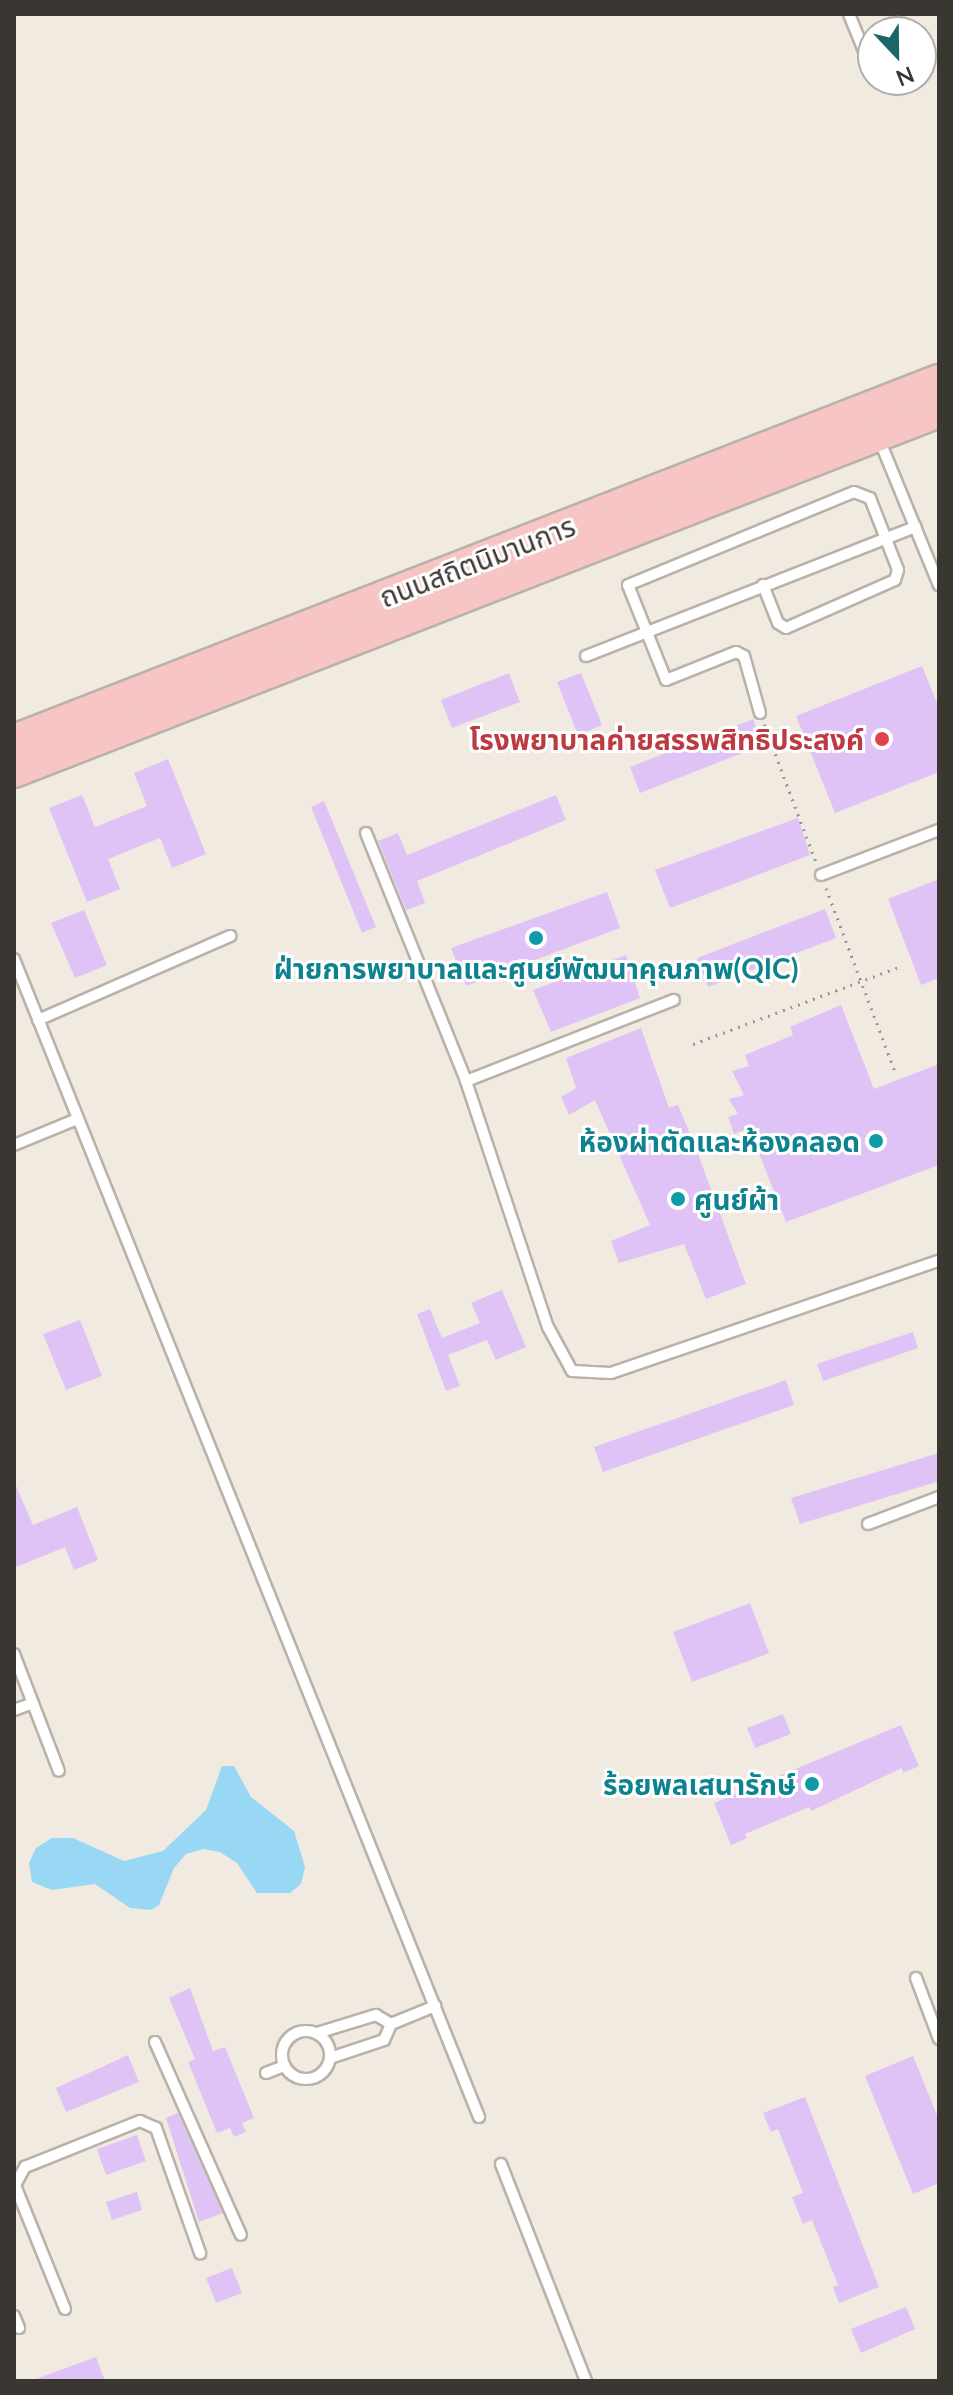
<!DOCTYPE html>
<meta charset="utf-8">
<style>
body{margin:0}
#map{position:relative;width:953px;height:2395px;overflow:hidden;background:#f1eae0;font-family:Lato,"Noto Sans Thai",sans-serif}
div>[style]{position:absolute}
.water>*{inset:0;background:#98d8f4}
.building>*{inset:0;background:#dfc3f6}
.path>*{height:3px;margin-top:-1.5px;transform-origin:0;background:repeating-linear-gradient(90deg,#9b968f 0 2px,transparent 0 8px)}
.roads{filter:drop-shadow(2px 0 #b8b2a8) drop-shadow(-2px 0 #b8b2a8) drop-shadow(0 2px #b8b2a8) drop-shadow(0 -2px #b8b2a8)}
.lane>*{height:10px;margin:-5px;padding:0 5px;transform-origin:5px;border-radius:5px;background:#fff}
.lane>.ring{margin:-5px;padding:0;box-sizing:content-box;background:none;border:10px solid #fff;border-radius:50%}
.primary>*{height:30px;margin:-15px;padding:0 15px;transform-origin:15px;border-radius:15px;background:#f6c5c4}
.dots>*{width:22px;height:22px;translate:-50% -50%;box-sizing:border-box;border:4px solid #fff;border-radius:50%}
span{translate:-50% -50%;white-space:nowrap;text-align:center;line-height:1.15;-webkit-text-stroke:6px #fff;paint-order:stroke}
.street-label{font-size:28px;color:#3a3733}
.health-label{font-size:28px;color:#be3a42;font-weight:700}
.right{translate:-100% -50%;text-align:right}
.culture-label{font-size:28px;color:#0d838f;font-weight:700}
.left{translate:0 -50%;text-align:left}
.frame{position:absolute;inset:0;border:16px solid #3a3733;pointer-events:none}
.north{position:absolute;left:857px;top:16px;width:80px;height:80px;box-sizing:border-box;background:#fff;border:2px solid #b0afad;border-radius:50%;rotate:158deg;font-size:22px;font-weight:700;line-height:32px;text-align:center;color:#3a3733}
.north::after{content:'';display:block;margin:auto;width:28px;height:36px;background:#1a6765;clip-path:polygon(50% 0,100% 100%,50% 72%,0 100%)}
</style>
<div id="map">
<div class="water">
<i style="clip-path:polygon(222px 1766px,234px 1766px,251px 1797px,294px 1831px,305px 1867px,301px 1884px,290px 1893px,257px 1893px,237px 1863px,220px 1852px,203px 1849px,186px 1854px,174px 1868px,159px 1905px,151px 1910px,130px 1908px,95px 1884px,52px 1890px,32px 1882px,29px 1863px,36px 1848px,52px 1838px,73px 1838px,124px 1861px,163px 1851px,206px 1810px)"></i>
</div>
<div class="building">
<i style="clip-path:polygon(922px 666px,939px 708px,939px 772px,835px 813px,796px 716px)"></i>
<i style="clip-path:polygon(509px 673px,520px 702px,452px 728px,441px 700px)"></i>
<i style="clip-path:polygon(581px 673px,602px 725px,578px 735px,557px 682px)"></i>
<i style="clip-path:polygon(753px 719px,763px 745px,640px 793px,630px 767px)"></i>
<i style="clip-path:polygon(168px 759px,206px 854px,172px 868px,160px 838px,108px 859px,120px 889px,87px 902px,49px 808px,82px 795px,95px 827px,147px 806px,134px 773px)"></i>
<i style="clip-path:polygon(556px 795px,566px 820px,417px 881px,425px 903px,406px 910px,378px 841px,398px 833px,407px 855px)"></i>
<i style="clip-path:polygon(324px 801px,376px 927px,362px 933px,311px 807px)"></i>
<i style="clip-path:polygon(798px 818px,810px 855px,670px 908px,655px 870px)"></i>
<i style="clip-path:polygon(939px 879px,939px 978px,921px 985px,888px 899px)"></i>
<i style="clip-path:polygon(607px 892px,620px 928px,466px 986px,451px 948px)"></i>
<i style="clip-path:polygon(825px 909px,836px 938px,708px 987px,697px 958px)"></i>
<i style="clip-path:polygon(84px 910px,107px 965px,75px 978px,51px 923px)"></i>
<i style="clip-path:polygon(626px 955px,640px 998px,551px 1032px,533px 990px)"></i>
<i style="clip-path:polygon(841px 1005px,874px 1089px,939px 1064px,939px 1165px,786px 1222px,749px 1128px,734px 1134px,728px 1117px,738px 1114px,729px 1099px,744px 1095px,732px 1071px,749px 1066px,745px 1055px,793px 1035px,790px 1027px)"></i>
<i style="clip-path:polygon(641px 1028px,669px 1108px,678px 1105px,695px 1146px,746px 1284px,706px 1299px,684px 1244px,619px 1263px,611px 1241px,650px 1225px,595px 1100px,569px 1115px,561px 1097px,576px 1088px,566px 1058px)"></i>
<i style="clip-path:polygon(502px 1290px,526px 1347px,496px 1360px,487px 1340px,448px 1355px,460px 1386px,446px 1391px,417px 1314px,430px 1309px,442px 1338px,480px 1323px,471px 1303px)"></i>
<i style="clip-path:polygon(80px 1320px,102px 1376px,66px 1390px,43px 1334px)"></i>
<i style="clip-path:polygon(913px 1332px,918px 1348px,823px 1381px,817px 1364px)"></i>
<i style="clip-path:polygon(786px 1380px,794px 1405px,603px 1472px,594px 1447px)"></i>
<i style="clip-path:polygon(939px 1453px,939px 1481px,800px 1524px,791px 1498px)"></i>
<i style="clip-path:polygon(14px 1481px,33px 1525px,77px 1507px,98px 1560px,74px 1570px,65px 1547px,14px 1568px)"></i>
<i style="clip-path:polygon(750px 1603px,769px 1653px,692px 1682px,673px 1632px)"></i>
<i style="clip-path:polygon(783px 1714px,791px 1734px,755px 1748px,747px 1728px)"></i>
<i style="clip-path:polygon(901px 1725px,919px 1766px,903px 1773px,902px 1768px,811px 1811px,809px 1807px,745px 1834px,747px 1838px,731px 1845px,714px 1803px)"></i>
<i style="clip-path:polygon(190px 1988px,213px 2051px,225px 2047px,254px 2118px,242px 2123px,246px 2132px,234px 2137px,230px 2128px,217px 2133px,188px 2062px,195px 2059px,169px 1998px)"></i>
<i style="clip-path:polygon(128px 2055px,139px 2082px,66px 2112px,56px 2088px)"></i>
<i style="clip-path:polygon(913px 2056px,939px 2120px,939px 2183px,913px 2194px,865px 2076px)"></i>
<i style="clip-path:polygon(805px 2097px,879px 2287px,839px 2303px,833px 2287px,838px 2285px,812px 2220px,803px 2224px,792px 2197px,803px 2193px,778px 2129px,771px 2132px,763px 2113px)"></i>
<i style="clip-path:polygon(178px 2113px,223px 2213px,199px 2222px,166px 2118px)"></i>
<i style="clip-path:polygon(137px 2135px,146px 2161px,106px 2175px,97px 2149px)"></i>
<i style="clip-path:polygon(137px 2192px,142px 2210px,112px 2220px,106px 2202px)"></i>
<i style="clip-path:polygon(232px 2268px,242px 2293px,216px 2303px,206px 2278px)"></i>
<i style="clip-path:polygon(906px 2307px,915px 2329px,861px 2353px,851px 2329px)"></i>
<i style="clip-path:polygon(96px 2357px,105px 2381px,37px 2381px,36px 2379px)"></i>
</div>
<div class="path">
<i style="left:764px;top:724px;width:147px;rotate:69.4deg"></i>
<i style="left:826px;top:888px;width:197px;rotate:69.4deg"></i>
<i style="left:693px;top:1044px;width:223px;rotate:-20.5deg"></i>
</div>
<div class="roads">
<div class="lane">
<i style="left:849px;top:14px;width:48px;rotate:67.8deg"></i>
<i style="left:879px;top:439px;width:158px;rotate:67.7deg"></i>
<i style="left:586px;top:656px;width:354px;rotate:-21.4deg"></i>
<i style="left:760px;top:713px;width:59px;rotate:-105.7deg"></i>
<i style="left:744px;top:656px;width:9px;rotate:-153deg"></i>
<i style="left:736px;top:652px;width:75px;rotate:158.2deg"></i>
<i style="left:666px;top:680px;width:102px;rotate:-111.8deg"></i>
<i style="left:628px;top:585px;width:244px;rotate:-22.4deg"></i>
<i style="left:854px;top:492px;width:17px;rotate:21deg"></i>
<i style="left:870px;top:498px;width:77px;rotate:68.7deg"></i>
<i style="left:898px;top:570px;width:10px;rotate:107deg"></i>
<i style="left:895px;top:580px;width:119px;rotate:156.2deg"></i>
<i style="left:786px;top:628px;width:9px;rotate:-148deg"></i>
<i style="left:778px;top:623px;width:41px;rotate:-111.5deg"></i>
<i style="left:366px;top:833px;width:267px;rotate:68deg"></i>
<i style="left:466px;top:1081px;width:259px;rotate:71.6deg"></i>
<i style="left:548px;top:1327px;width:50px;rotate:61.4deg"></i>
<i style="left:572px;top:1371px;width:39px;rotate:3deg"></i>
<i style="left:611px;top:1373px;width:347px;rotate:-18.9deg"></i>
<i style="left:821px;top:875px;width:126px;rotate:-20.9deg"></i>
<i style="left:14px;top:959px;width:1248px;rotate:68.12deg"></i>
<i style="left:38px;top:1020px;width:210px;rotate:-23.6deg"></i>
<i style="left:466px;top:1081px;width:223px;rotate:-21.3deg"></i>
<i style="left:14px;top:1145px;width:68px;rotate:-22.4deg"></i>
<i style="left:868px;top:1524px;width:76px;rotate:-20.8deg"></i>
<i style="left:14px;top:1654px;width:125px;rotate:69deg"></i>
<i style="left:14px;top:1710px;width:20px;rotate:-20deg"></i>
<i style="left:916px;top:1978px;width:65px;rotate:69.3deg"></i>
<i class="ring" style="left:282px;top:2031px;width:38px;height:38px"></i>
<i style="left:317px;top:2033px;width:62px;rotate:-17deg"></i>
<i style="left:376px;top:2015px;width:17px;rotate:31deg"></i>
<i style="left:155px;top:2042px;width:211px;rotate:66deg"></i>
<i style="left:330px;top:2058px;width:57px;rotate:-18.4deg"></i>
<i style="left:384px;top:2040px;width:17px;rotate:-66deg"></i>
<i style="left:391px;top:2024px;width:48px;rotate:-22.2deg"></i>
<i style="left:266px;top:2073px;width:19px;rotate:-21deg"></i>
<i style="left:501px;top:2164px;width:233px;rotate:68.6deg"></i>
<i style="left:65px;top:2309px;width:134px;rotate:-112deg"></i>
<i style="left:15px;top:2185px;width:21px;rotate:-61deg"></i>
<i style="left:25px;top:2167px;width:124px;rotate:-21.8deg"></i>
<i style="left:140px;top:2121px;width:17px;rotate:24deg"></i>
<i style="left:156px;top:2128px;width:133px;rotate:70.6deg"></i>
<i style="left:14px;top:2316px;width:13px;rotate:67deg"></i>
</div>
<div class="primary">
<i style="left:14px;top:740px;width:993px;rotate:-21.27deg"></i>
<i style="left:14px;top:772px;width:993px;rotate:-21.27deg"></i>
</div>
</div>
<div class="dots">
<i style="left:882px;top:739px;background:#e0444e"></i>
<i style="left:536px;top:938px;background:#0f9aa8"></i>
<i style="left:876px;top:1141px;background:#0f9aa8"></i>
<i style="left:678px;top:1199px;background:#0f9aa8"></i>
<i style="left:812px;top:1784px;background:#0f9aa8"></i>
</div>
<div class="street-label">
<span style="left:477px;top:561px;rotate:-21deg">ถนนสถิตนิมานการ</span>
</div>
<div class="health-label">
<span class="right" style="left:864px;top:739px">โรงพยาบาลค่ายสรรพสิทธิประสงค์</span>
</div>
<div class="culture-label">
<span style="left:536px;top:968px">ฝ่ายการพยาบาลและศูนย์พัฒนาคุณภาพ(QIC)</span>
<span class="right" style="left:860px;top:1141px">ห้องผ่าตัดและห้องคลอด</span>
<span class="left" style="left:694px;top:1199px">ศูนย์ผ้า</span>
<span class="right" style="left:796px;top:1784px">ร้อยพลเสนารักษ์</span>
</div>
<div class="frame"></div>
<div class="north">N</div>
</div>
